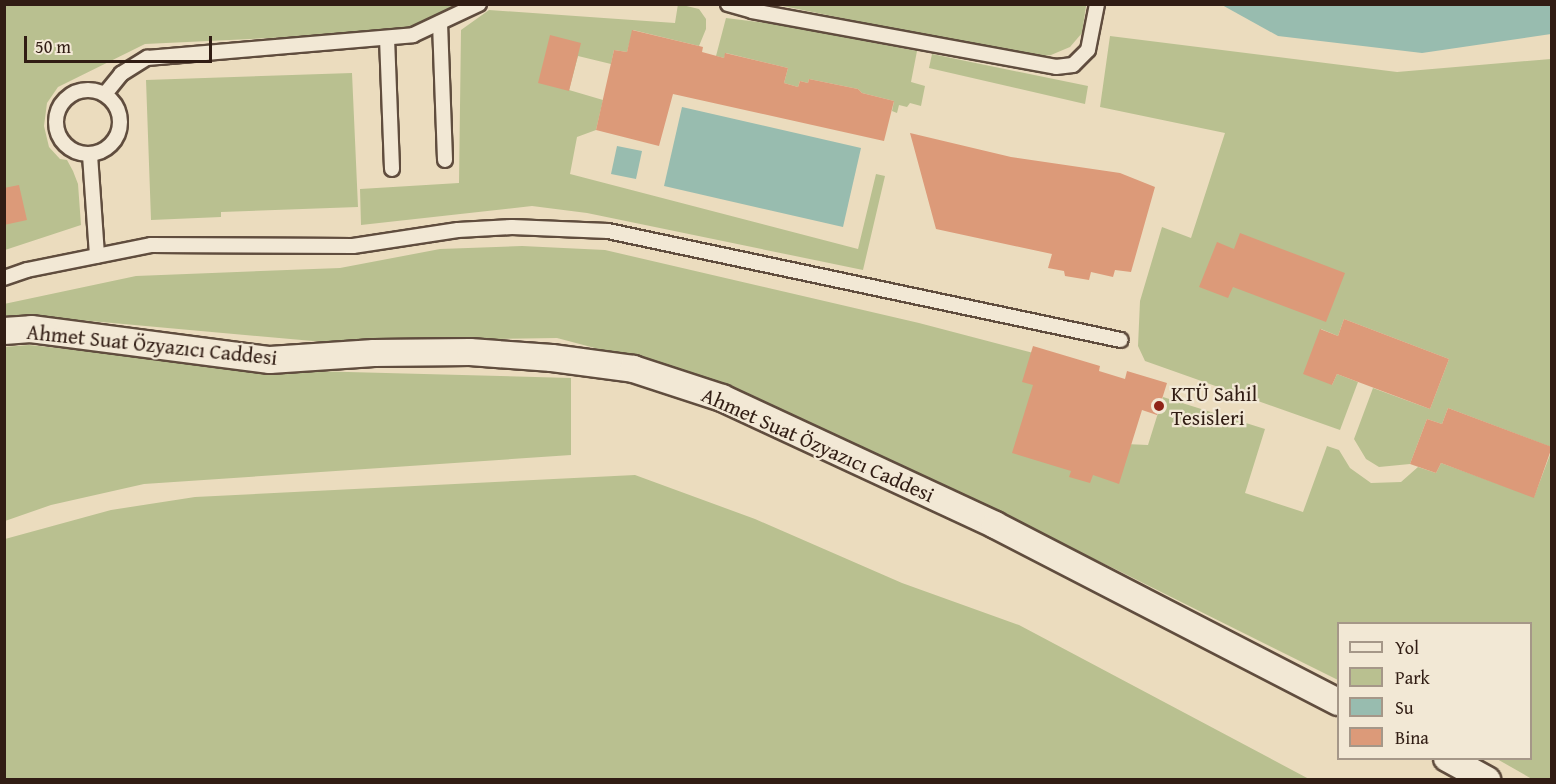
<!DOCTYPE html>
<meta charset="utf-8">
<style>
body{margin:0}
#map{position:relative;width:1556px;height:784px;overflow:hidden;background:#ebdcbe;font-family:"Gentium Book Plus",serif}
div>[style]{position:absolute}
.green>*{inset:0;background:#b9c090}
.water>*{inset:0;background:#98bcaf}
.building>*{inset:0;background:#dc9a79}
.roads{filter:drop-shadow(2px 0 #604d3e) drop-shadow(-2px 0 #604d3e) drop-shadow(0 2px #604d3e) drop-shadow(0 -2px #604d3e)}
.lane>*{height:14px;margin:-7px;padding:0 7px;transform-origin:7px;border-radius:7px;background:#f2e8d5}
.lane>.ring{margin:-7px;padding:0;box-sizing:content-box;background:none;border:14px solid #f2e8d5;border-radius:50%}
.street>*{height:26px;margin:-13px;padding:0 13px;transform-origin:13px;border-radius:13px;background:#f2e8d5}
.dots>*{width:16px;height:16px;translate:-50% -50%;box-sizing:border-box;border:3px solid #f2e8d5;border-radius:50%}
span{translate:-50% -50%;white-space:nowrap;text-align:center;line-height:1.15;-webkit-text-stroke:4.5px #f2e8d5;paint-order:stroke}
.street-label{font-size:21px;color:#311d14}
.poi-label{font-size:21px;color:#311d14}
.left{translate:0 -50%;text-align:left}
.frame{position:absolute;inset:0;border:6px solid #311d14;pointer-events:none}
.legend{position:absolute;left:1337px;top:622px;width:195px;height:138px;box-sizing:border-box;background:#f2e8d5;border:2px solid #a59788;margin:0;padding:8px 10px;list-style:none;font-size:18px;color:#311d14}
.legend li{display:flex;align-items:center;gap:12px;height:30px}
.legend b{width:30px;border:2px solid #a59788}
.scale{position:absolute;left:24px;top:36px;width:188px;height:27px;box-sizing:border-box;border:3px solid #311d14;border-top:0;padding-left:8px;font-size:18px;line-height:21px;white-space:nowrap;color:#311d14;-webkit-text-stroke:4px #f2e8d5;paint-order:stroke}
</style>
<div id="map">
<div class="green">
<i style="clip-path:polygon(678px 4px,699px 9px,706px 19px,706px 29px,699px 46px,633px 30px,627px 52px,614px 50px,611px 64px,578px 56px,569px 90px,603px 100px,596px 130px,577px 137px,570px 174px,858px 249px,876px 174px,885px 176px,863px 270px,587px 213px,532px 206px,361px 225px,360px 189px,459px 183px,461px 30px,489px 10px,675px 23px)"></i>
<i style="clip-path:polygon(1079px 4px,1086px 6px,1082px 33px,1070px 47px,1051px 55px,1033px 57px,778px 5px)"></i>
<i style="clip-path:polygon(4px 5px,456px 5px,437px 18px,393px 32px,145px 44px,58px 87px,47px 103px,44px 126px,49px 147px,60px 159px,67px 160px,73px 171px,78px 184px,81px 225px,5px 250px)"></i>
<i style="clip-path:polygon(726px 18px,774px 24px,917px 51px,911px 82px,925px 86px,921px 106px,910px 103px,907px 107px,899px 105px,897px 113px,892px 111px,894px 101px,862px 93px,858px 89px,809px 79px,808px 83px,800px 81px,798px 87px,784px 83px,788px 68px,726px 53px,724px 58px,716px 56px)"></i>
<i style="clip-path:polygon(1110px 36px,1397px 72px,1551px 59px,1551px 447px,1448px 408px,1442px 424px,1427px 419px,1410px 464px,1379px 467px,1366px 459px,1354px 439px,1373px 388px,1430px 409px,1449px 359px,1344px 319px,1338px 336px,1321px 329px,1332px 385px,1337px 374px,1358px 382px,1340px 430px,1145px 361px,1138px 346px,1140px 301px,1162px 227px,1191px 238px,1225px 133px,1100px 107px)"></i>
<i style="clip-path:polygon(932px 54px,1088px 86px,1085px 104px,929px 68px)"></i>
<i style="clip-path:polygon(352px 73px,358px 207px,221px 212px,221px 217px,151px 220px,146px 80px)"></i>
<i style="clip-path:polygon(522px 246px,605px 250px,919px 323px,1045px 356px,1103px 443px,1148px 445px,1163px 397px,1265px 429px,1245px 493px,1303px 512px,1327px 446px,1339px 450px,1350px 468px,1371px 483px,1401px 482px,1418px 467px,1436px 473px,1441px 463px,1534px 497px,1551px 452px,1551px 779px,1532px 779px,1497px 759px,1530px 758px,1530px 624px,1338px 624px,1338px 680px,1115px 569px,839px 438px,693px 374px,557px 338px,324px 342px,35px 316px,5px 317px,4px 304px,136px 276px,340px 268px,440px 249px)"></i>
<i style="clip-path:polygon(29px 345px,271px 370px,571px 378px,571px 455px,144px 484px,51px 505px,5px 521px,4px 347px)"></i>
<i style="clip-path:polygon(635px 475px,755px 519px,902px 583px,1019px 625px,1309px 779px,5px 779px,5px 539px,111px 510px,195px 497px)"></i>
</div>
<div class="water">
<i style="clip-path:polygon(1222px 5px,1551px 5px,1551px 34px,1422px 53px,1278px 36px)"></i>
<i style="clip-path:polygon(682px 107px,861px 148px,843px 227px,664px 186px)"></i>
<i style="clip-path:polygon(617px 146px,642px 151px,636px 179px,611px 174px)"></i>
</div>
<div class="building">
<i style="clip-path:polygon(632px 30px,699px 46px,703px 47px,702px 52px,724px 58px,725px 53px,788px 68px,784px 83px,798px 87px,800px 81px,808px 83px,809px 79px,858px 89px,862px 93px,894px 101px,884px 141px,673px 94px,659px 146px,596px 130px,614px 50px,627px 52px)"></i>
<i style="clip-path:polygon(550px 35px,581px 43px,569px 91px,538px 83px)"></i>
<i style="clip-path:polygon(910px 133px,1011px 157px,1120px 173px,1155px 187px,1131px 272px,1115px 270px,1113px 277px,1091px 272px,1089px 280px,1065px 276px,1064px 271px,1048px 268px,1052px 254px,936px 229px)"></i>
<i style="clip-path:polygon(19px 185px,27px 220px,4px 225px,4px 188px)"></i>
<i style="clip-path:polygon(1240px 233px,1345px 273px,1326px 322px,1233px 287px,1228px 298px,1199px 287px,1217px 242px,1234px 249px)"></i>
<i style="clip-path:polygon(1344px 319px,1449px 359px,1430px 409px,1337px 374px,1332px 385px,1303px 374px,1320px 329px,1338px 336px)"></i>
<i style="clip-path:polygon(1033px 346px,1100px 366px,1099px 371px,1125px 379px,1127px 371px,1167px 383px,1157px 415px,1142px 410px,1119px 484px,1093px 475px,1090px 483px,1069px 477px,1071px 471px,1012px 453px,1033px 385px,1022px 382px)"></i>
<i style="clip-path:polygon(1448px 408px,1552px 447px,1534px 498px,1441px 463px,1436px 473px,1410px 464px,1427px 419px,1442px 424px)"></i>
</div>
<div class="roads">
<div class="lane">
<i style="left:728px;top:4px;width:25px;rotate:16deg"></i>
<i style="left:752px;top:11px;width:309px;rotate:10.4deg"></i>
<i style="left:1056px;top:67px;width:17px;rotate:-7deg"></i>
<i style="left:1073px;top:65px;width:21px;rotate:-45deg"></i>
<i style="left:1088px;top:50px;width:47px;rotate:-78.9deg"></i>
<i style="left:440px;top:23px;width:137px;rotate:87.9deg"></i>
<i style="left:387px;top:38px;width:131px;rotate:87.8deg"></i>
<i class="ring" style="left:56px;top:90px;width:50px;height:50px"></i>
<i style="left:105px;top:94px;width:26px;rotate:-51deg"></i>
<i style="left:121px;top:74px;width:31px;rotate:-32deg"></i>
<i style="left:147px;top:58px;width:267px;rotate:-4.9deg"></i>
<i style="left:413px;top:35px;width:73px;rotate:-25.2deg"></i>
<i style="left:90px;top:155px;width:101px;rotate:86deg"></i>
<i style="left:4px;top:278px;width:24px;rotate:-19deg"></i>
<i style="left:27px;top:270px;width:126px;rotate:-11.4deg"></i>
<i style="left:151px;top:245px;width:202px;rotate:0.3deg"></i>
<i style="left:353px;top:246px;width:106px;rotate:-8.7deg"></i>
<i style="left:458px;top:230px;width:54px;rotate:-3.2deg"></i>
<i style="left:512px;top:227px;width:96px;rotate:2.4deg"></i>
<i style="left:608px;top:231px;width:524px;rotate:12deg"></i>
</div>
<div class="street">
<i style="left:4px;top:331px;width:27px;rotate:-4deg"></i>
<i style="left:31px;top:329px;width:241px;rotate:7.4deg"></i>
<i style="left:270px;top:360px;width:104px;rotate:-3.9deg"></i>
<i style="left:374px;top:353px;width:96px;rotate:-0.6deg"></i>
<i style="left:470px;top:352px;width:82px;rotate:4.2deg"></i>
<i style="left:552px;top:358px;width:82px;rotate:7.7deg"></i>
<i style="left:633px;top:369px;width:94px;rotate:18deg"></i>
<i style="left:722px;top:398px;width:301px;rotate:24.9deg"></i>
<i style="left:995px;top:525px;width:386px;rotate:27.3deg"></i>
<i style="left:1447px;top:758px;width:46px;rotate:28.8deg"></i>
</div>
</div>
<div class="dots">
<i style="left:1159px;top:406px;background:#8f2418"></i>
</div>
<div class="street-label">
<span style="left:152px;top:345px;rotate:6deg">Ahmet Suat Özyazıcı Caddesi</span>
<span style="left:818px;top:445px;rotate:24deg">Ahmet Suat Özyazıcı Caddesi</span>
</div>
<div class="poi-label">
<span class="left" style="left:1171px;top:406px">KTÜ Sahil<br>Tesisleri</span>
</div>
<div class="frame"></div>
<ul class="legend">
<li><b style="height:8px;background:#f2e8d5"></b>Yol</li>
<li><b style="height:16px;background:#b9c090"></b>Park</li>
<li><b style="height:16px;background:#98bcaf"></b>Su</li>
<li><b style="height:16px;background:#dc9a79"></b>Bina</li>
</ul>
<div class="scale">50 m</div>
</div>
